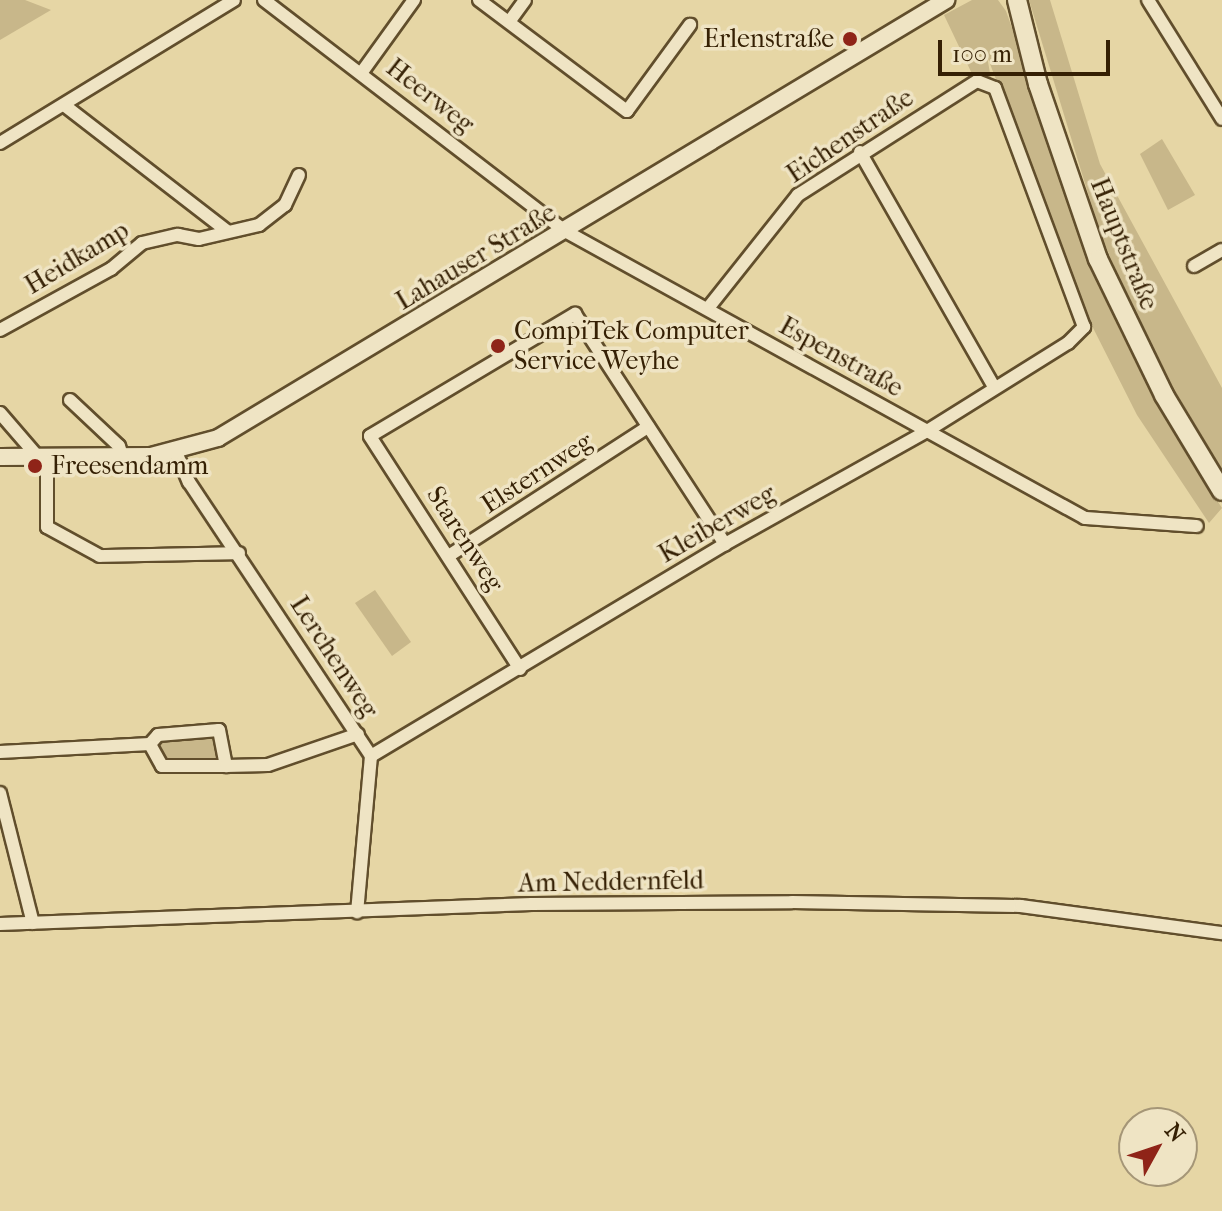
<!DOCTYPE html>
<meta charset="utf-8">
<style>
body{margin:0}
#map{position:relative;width:1222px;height:1211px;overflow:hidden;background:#e6d6a5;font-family:"IM FELL French Canon",serif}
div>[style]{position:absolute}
.green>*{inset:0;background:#c8b78a}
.roads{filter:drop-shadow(2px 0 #614e2c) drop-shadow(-2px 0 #614e2c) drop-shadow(0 2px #614e2c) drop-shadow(0 -2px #614e2c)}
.minor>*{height:12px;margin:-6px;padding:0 6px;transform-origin:6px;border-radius:6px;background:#efe4c4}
.tertiary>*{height:16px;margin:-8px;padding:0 8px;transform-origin:8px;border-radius:8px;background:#efe4c4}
.secondary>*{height:18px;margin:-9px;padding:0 9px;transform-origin:9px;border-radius:9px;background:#efe4c4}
.dots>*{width:22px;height:22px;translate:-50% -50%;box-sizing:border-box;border:4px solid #efe4c4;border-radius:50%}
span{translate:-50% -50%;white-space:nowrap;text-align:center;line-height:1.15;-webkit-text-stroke:7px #efe4c4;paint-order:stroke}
.poi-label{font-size:26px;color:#352004}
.right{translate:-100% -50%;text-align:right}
.left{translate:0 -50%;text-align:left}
.street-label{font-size:26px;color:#352004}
.north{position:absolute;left:1118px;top:1107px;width:80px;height:80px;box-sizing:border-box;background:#efe4c4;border:2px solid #a59677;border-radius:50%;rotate:50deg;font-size:22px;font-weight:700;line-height:32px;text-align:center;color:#352004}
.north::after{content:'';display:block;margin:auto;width:28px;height:36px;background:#8f2418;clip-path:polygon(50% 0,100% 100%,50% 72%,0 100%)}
.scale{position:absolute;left:938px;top:40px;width:172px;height:36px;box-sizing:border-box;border:4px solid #352004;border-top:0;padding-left:10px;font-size:24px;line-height:28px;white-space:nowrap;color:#352004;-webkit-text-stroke:6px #efe4c4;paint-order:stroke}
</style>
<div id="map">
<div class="green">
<i style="clip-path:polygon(0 0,25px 0,51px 10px,0 40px)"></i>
<i style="clip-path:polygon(972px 0,998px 0,1006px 11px,1119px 329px,1163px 415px,1222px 508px,1209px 523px,1137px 415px,1085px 312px,987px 56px,991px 79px,974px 78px,944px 15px)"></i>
<i style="clip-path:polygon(1029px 0,1050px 0,1100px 164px,1222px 388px,1222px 470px,1153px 354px,1101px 236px)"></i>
<i style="clip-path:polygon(1162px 139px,1195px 195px,1168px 210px,1140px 154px)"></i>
<i style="clip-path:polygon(375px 590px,411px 642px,392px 656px,355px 603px)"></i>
<i style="clip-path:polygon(216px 732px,223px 764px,162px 764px,152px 745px,159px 736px)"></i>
</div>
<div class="roads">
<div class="minor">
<i style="left:264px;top:0;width:379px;rotate:37.5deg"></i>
<i style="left:565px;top:231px;width:594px;rotate:28.9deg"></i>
<i style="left:1085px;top:518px;width:112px;rotate:4.1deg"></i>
<i style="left:479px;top:0;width:185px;rotate:36.9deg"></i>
<i style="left:627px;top:111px;width:107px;rotate:-53.8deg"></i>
<i style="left:1148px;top:0;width:140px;rotate:58.1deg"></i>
<i style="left:509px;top:22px;width:27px;rotate:-54deg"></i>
<i style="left:362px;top:72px;width:89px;rotate:-54.2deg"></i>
<i style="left:64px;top:105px;width:206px;rotate:37.7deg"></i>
<i style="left:0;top:143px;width:274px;rotate:-31.4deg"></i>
<i style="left:860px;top:152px;width:271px;rotate:60.3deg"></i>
<i style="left:1194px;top:266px;width:32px;rotate:-30deg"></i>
<i style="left:0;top:330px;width:127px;rotate:-28.8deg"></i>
<i style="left:111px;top:269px;width:40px;rotate:-40deg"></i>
<i style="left:142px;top:243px;width:37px;rotate:-13deg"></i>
<i style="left:178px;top:235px;width:21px;rotate:11deg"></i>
<i style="left:199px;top:239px;width:62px;rotate:-13.1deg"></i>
<i style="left:259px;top:225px;width:33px;rotate:-38deg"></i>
<i style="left:285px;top:205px;width:33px;rotate:-65deg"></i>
<i style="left:70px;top:400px;width:67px;rotate:43.2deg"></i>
<i style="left:119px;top:446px;width:13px;rotate:72deg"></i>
<i style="left:0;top:413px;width:58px;rotate:49.2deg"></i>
<i style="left:176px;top:452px;width:33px;rotate:67deg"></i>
<i style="left:189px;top:482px;width:329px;rotate:56.4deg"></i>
<i style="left:371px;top:756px;width:157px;rotate:95.1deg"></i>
<i style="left:47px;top:458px;width:69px;rotate:90deg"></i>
<i style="left:47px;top:527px;width:60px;rotate:28.7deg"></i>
<i style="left:100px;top:556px;width:139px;rotate:-1.2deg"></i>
<i style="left:450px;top:555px;width:236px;rotate:-32.9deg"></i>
<i style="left:520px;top:669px;width:277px;rotate:-122.8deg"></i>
<i style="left:370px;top:436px;width:239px;rotate:-30.8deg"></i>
<i style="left:575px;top:314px;width:275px;rotate:56.9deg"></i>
<i style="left:0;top:752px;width:150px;rotate:-3.1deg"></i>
<i style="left:150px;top:744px;width:12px;rotate:-48deg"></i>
<i style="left:158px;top:735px;width:61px;rotate:-4.7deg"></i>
<i style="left:219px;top:730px;width:37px;rotate:79deg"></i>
<i style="left:226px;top:766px;width:64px;rotate:180deg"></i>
<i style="left:162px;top:766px;width:25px;rotate:-119deg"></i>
<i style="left:371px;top:756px;width:413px;rotate:-30.9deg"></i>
<i style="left:725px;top:544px;width:231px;rotate:-29.2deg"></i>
<i style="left:927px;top:431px;width:166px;rotate:-32deg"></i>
<i style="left:1068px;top:343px;width:23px;rotate:-45deg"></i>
<i style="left:1084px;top:327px;width:255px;rotate:-110.4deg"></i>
<i style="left:995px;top:88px;width:19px;rotate:-159deg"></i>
<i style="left:977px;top:81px;width:212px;rotate:147.5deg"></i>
<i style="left:798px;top:195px;width:144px;rotate:128.5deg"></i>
<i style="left:226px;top:766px;width:42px;rotate:-1.4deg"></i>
<i style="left:268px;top:765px;width:95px;rotate:-19deg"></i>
<i style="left:0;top:793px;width:134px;rotate:75.8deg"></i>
<i style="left:0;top:924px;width:532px;rotate:-2.15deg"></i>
<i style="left:532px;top:904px;width:260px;rotate:-0.4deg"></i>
<i style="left:792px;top:902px;width:229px;rotate:1deg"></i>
<i style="left:1021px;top:906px;width:203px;rotate:7.7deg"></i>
</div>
<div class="tertiary">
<i style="left:0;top:457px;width:151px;rotate:-0.4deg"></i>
<i style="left:151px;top:456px;width:69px;rotate:-15deg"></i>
<i style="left:218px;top:438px;width:850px;rotate:-31.03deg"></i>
</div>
<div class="secondary">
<i style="left:1017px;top:0;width:87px;rotate:76deg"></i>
<i style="left:1038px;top:84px;width:185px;rotate:71.1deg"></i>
<i style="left:1098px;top:259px;width:151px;rotate:64.1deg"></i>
<i style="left:1164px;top:395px;width:112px;rotate:58.9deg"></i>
</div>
</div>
<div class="dots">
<i style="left:850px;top:39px;background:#8f2418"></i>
<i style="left:498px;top:346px;background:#8f2418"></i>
<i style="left:35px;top:466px;background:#8f2418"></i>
</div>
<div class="poi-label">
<span class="right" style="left:834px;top:39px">Erlenstraße</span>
<span class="left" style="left:514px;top:346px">CompiTek Computer<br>Service Weyhe</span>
<span class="left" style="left:51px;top:466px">Freesendamm</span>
</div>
<div class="street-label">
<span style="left:430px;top:96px;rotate:38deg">Heerweg</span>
<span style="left:850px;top:136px;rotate:-34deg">Eichenstraße</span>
<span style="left:1124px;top:244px;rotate:68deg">Hauptstraße</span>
<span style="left:476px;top:257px;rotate:-31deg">Lahauser Straße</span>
<span style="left:77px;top:258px;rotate:-31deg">Heidkamp</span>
<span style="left:841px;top:357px;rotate:29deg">Espenstraße</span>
<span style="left:537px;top:473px;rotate:-33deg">Elsternweg</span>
<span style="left:717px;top:524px;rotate:-30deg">Kleiberweg</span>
<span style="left:465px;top:539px;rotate:57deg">Starenweg</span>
<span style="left:334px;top:657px;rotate:57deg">Lerchenweg</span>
<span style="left:611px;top:882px;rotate:-1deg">Am Neddernfeld</span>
</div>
<div class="north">N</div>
<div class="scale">100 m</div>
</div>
